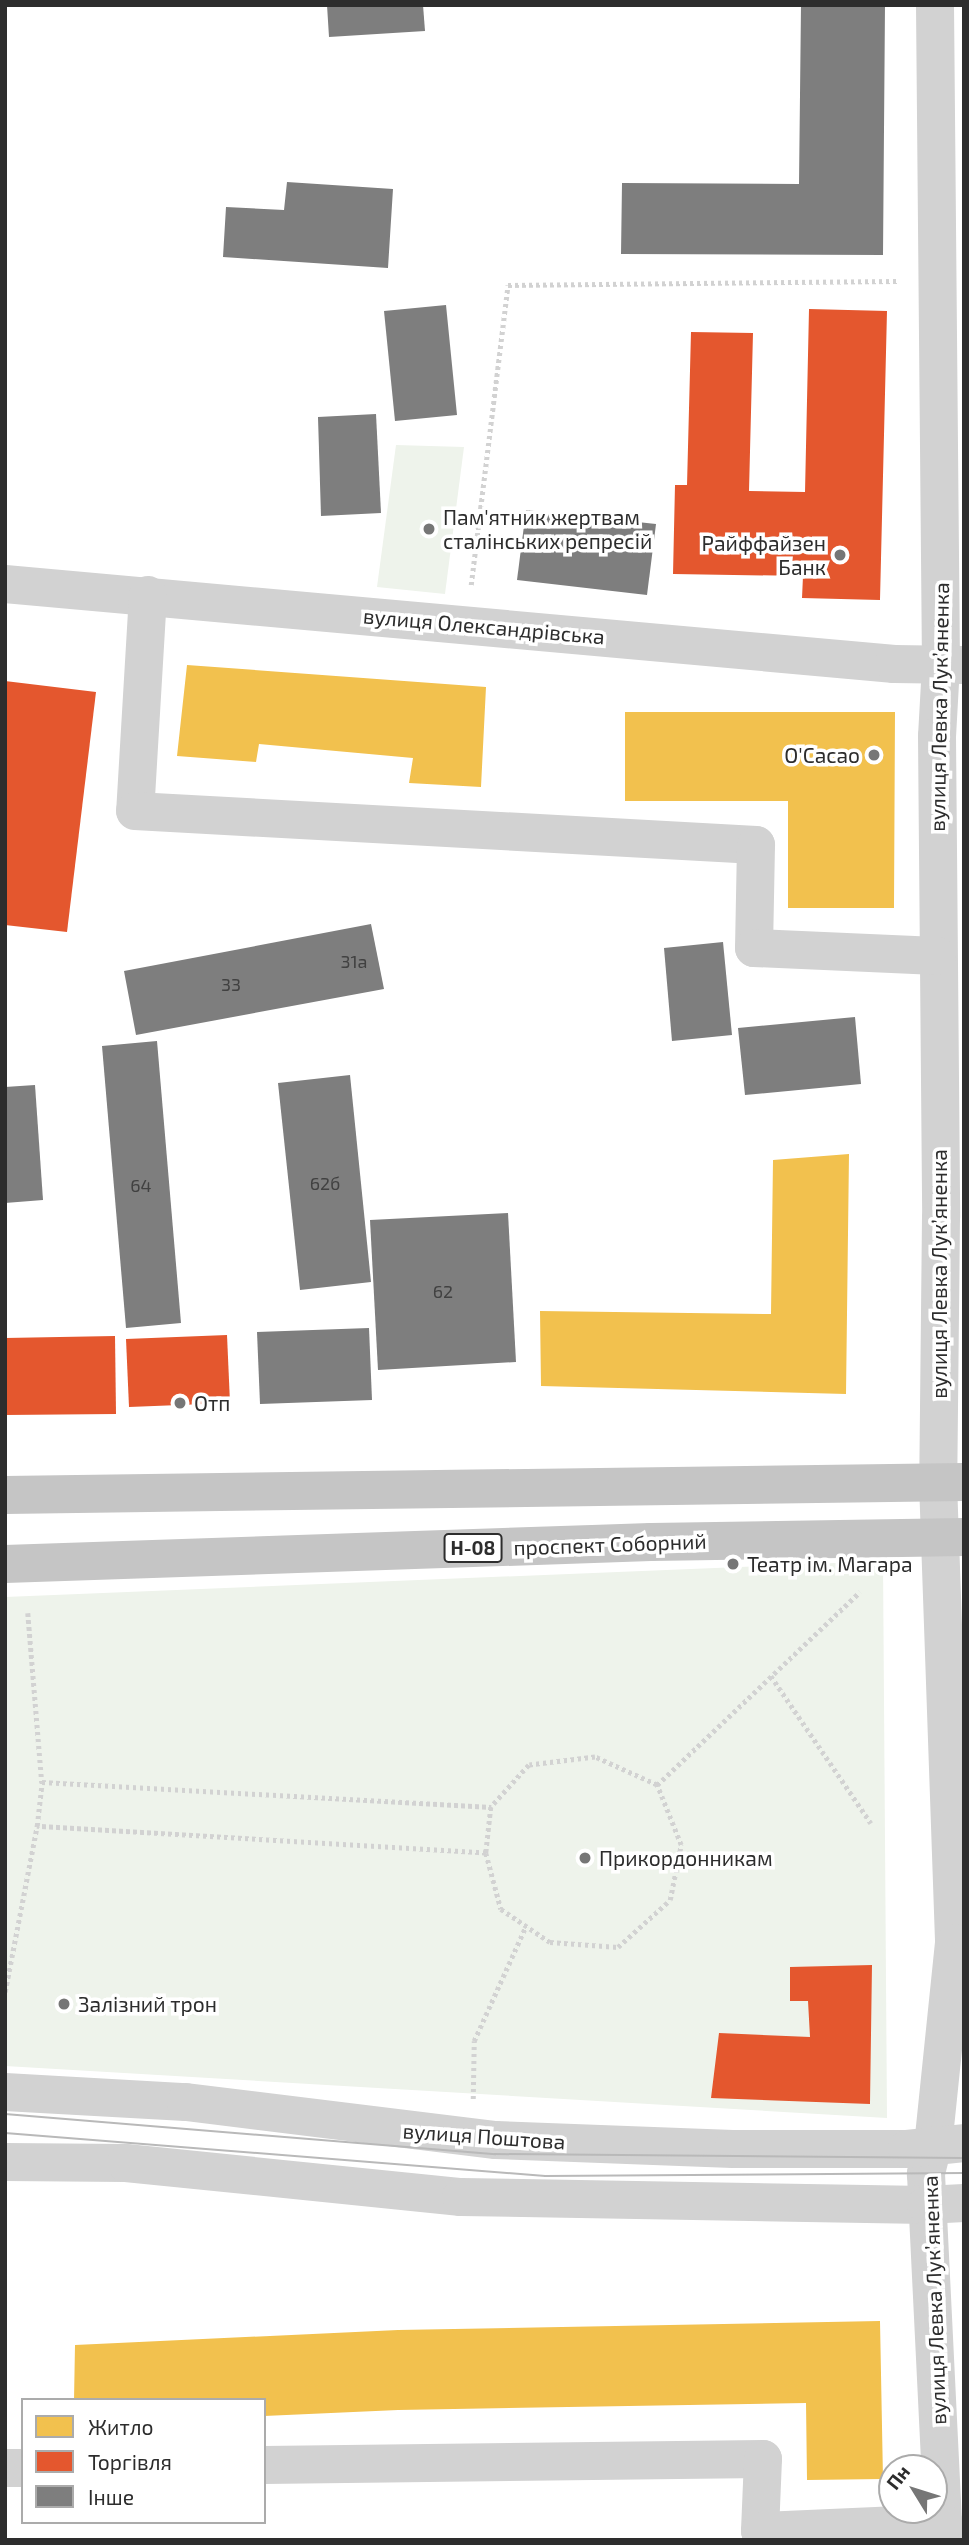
<!DOCTYPE html>
<meta charset="utf-8">
<style>
body{margin:0}
#map{position:relative;width:969px;height:2545px;overflow:hidden;background:#fff;font-family:"Exo 2",sans-serif}
div>[style]{position:absolute}
.green>*{inset:0;background:#eef3eb}
.homes>*{inset:0;background:#f2c14e}
.shops>*{inset:0;background:#e4572e}
.building>*{inset:0;background:#7e7e7e}
.path>*{height:4.5px;margin-top:-2.25px;transform-origin:0;background:repeating-linear-gradient(90deg,#d2d2d2 0 3.5px,transparent 0 7px)}
.minor>*{height:38px;margin:-19px;padding:0 19px;transform-origin:19px;border-radius:19px;background:#d2d2d2}
.major>*{height:38px;margin:-19px;padding:0 19px;transform-origin:19px;border-radius:19px;background:#c5c5c5}
.tram>*{height:2px;margin:-1px;padding:0 1px;transform-origin:1px;border-radius:1px;background:#b9b9b9}
.dots>*{width:19px;height:19px;translate:-50% -50%;box-sizing:border-box;border:4px solid #fff;border-radius:50%}
span{translate:-50% -50%;white-space:nowrap;text-align:center;line-height:1.15;-webkit-text-stroke:7px #fff;paint-order:stroke}
.number-label{font-size:18px;color:#414141}
.number-label span{-webkit-text-stroke-width:0}
.shield-label span{padding:2px 5px;background:#fff;border:2px solid;border-radius:5px;-webkit-text-stroke-width:0}
.shield-label{font-size:19px;color:#2d2d2d;font-weight:700}
.poi-label{font-size:21px;color:#2d2d2d}
.left{translate:0 -50%;text-align:left}
.right{translate:-100% -50%;text-align:right}
.street-label{font-size:21px;color:#2d2d2d}
.frame{position:absolute;inset:0;border:7px solid #2d2d2d;pointer-events:none}
.legend{position:absolute;left:21px;top:2398px;width:245px;height:126px;box-sizing:border-box;background:#fff;border:2px solid #ababab;margin:0;padding:9px 12px;list-style:none;font-size:21px;color:#2d2d2d}
.legend li{display:flex;align-items:center;gap:14px;height:35px}
.legend b{width:35px;border:2px solid #ababab}
.north{position:absolute;left:878px;top:2454px;width:70px;height:70px;box-sizing:border-box;background:#fff;border:2px solid #ababab;border-radius:50%;rotate:308deg;font-size:19px;font-weight:700;line-height:28px;text-align:center;color:#2d2d2d}
.north::after{content:'';display:block;margin:auto;width:24px;height:32px;background:#767676;clip-path:polygon(50% 0,100% 100%,50% 72%,0 100%)}
</style>
<div id="map">
<div class="green">
<i style="clip-path:polygon(396px 445px,464px 447px,445px 594px,377px 587px)"></i>
<i style="clip-path:polygon(883px 1561px,887px 2118px,5px 2066px,5px 1597px)"></i>
</div>
<div class="homes">
<i style="clip-path:polygon(187px 665px,486px 687px,481px 787px,409px 783px,413px 758px,259px 744px,256px 762px,177px 756px)"></i>
<i style="clip-path:polygon(625px 712px,895px 712px,894px 908px,788px 908px,788px 801px,625px 801px)"></i>
<i style="clip-path:polygon(849px 1154px,846px 1394px,541px 1386px,540px 1311px,771px 1314px,773px 1160px)"></i>
<i style="clip-path:polygon(880px 2321px,883px 2479px,807px 2480px,806px 2403px,398px 2410px,264px 2416px,264px 2400px,74px 2400px,75px 2345px,398px 2330px)"></i>
</div>
<div class="shops">
<i style="clip-path:polygon(809px 309px,887px 311px,880px 600px,802px 598px,803px 576px,673px 574px,675px 485px,687px 485px,691px 332px,753px 333px,749px 491px,805px 492px)"></i>
<i style="clip-path:polygon(5px 681px,96px 692px,67px 932px,5px 925px)"></i>
<i style="clip-path:polygon(227px 1335px,230px 1403px,129px 1407px,126px 1339px)"></i>
<i style="clip-path:polygon(115px 1336px,116px 1414px,5px 1415px,5px 1338px)"></i>
<i style="clip-path:polygon(872px 1965px,870px 2104px,711px 2098px,719px 2033px,810px 2037px,808px 2001px,790px 2001px,790px 1967px)"></i>
</div>
<div class="building">
<i style="clip-path:polygon(327px 5px,423px 5px,425px 31px,329px 37px)"></i>
<i style="clip-path:polygon(801px 5px,885px 5px,883px 255px,621px 254px,622px 183px,799px 184px)"></i>
<i style="clip-path:polygon(287px 182px,393px 189px,388px 268px,223px 257px,226px 207px,284px 210px)"></i>
<i style="clip-path:polygon(446px 305px,457px 415px,395px 421px,384px 311px)"></i>
<i style="clip-path:polygon(376px 414px,381px 513px,321px 516px,318px 417px)"></i>
<i style="clip-path:polygon(526px 510px,656px 524px,647px 595px,517px 580px)"></i>
<i style="clip-path:polygon(371px 924px,384px 989px,136px 1035px,124px 971px)"></i>
<i style="clip-path:polygon(723px 942px,732px 1035px,672px 1041px,664px 948px)"></i>
<i style="clip-path:polygon(855px 1017px,861px 1084px,745px 1095px,738px 1028px)"></i>
<i style="clip-path:polygon(157px 1041px,181px 1323px,126px 1328px,102px 1046px)"></i>
<i style="clip-path:polygon(350px 1075px,371px 1282px,300px 1290px,278px 1083px)"></i>
<i style="clip-path:polygon(35px 1085px,43px 1200px,5px 1203px,5px 1087px)"></i>
<i style="clip-path:polygon(508px 1213px,516px 1362px,378px 1370px,370px 1220px)"></i>
<i style="clip-path:polygon(369px 1328px,372px 1400px,260px 1404px,257px 1332px)"></i>
</div>
<div class="path">
<i style="left:471px;top:585px;width:302px;rotate:-83deg"></i>
<i style="left:508px;top:285px;width:389px;rotate:-0.6deg"></i>
<i style="left:28px;top:1613px;width:170px;rotate:85.3deg"></i>
<i style="left:771px;top:1676px;width:178px;rotate:55.8deg"></i>
<i style="left:657px;top:1785px;width:68px;rotate:-155.7deg"></i>
<i style="left:595px;top:1757px;width:66px;rotate:173.1deg"></i>
<i style="left:529px;top:1765px;width:57px;rotate:132.1deg"></i>
<i style="left:491px;top:1807px;width:46px;rotate:96.2deg"></i>
<i style="left:486px;top:1853px;width:58px;rotate:75deg"></i>
<i style="left:501px;top:1909px;width:59px;rotate:34deg"></i>
<i style="left:550px;top:1942px;width:68px;rotate:4.2deg"></i>
<i style="left:618px;top:1947px;width:70px;rotate:-42.1deg"></i>
<i style="left:670px;top:1900px;width:56px;rotate:-78.7deg"></i>
<i style="left:681px;top:1845px;width:65px;rotate:-111.8deg"></i>
<i style="left:657px;top:1785px;width:280px;rotate:-43.6deg"></i>
<i style="left:486px;top:1853px;width:450px;rotate:-176.6deg"></i>
<i style="left:37px;top:1826px;width:44px;rotate:-83.5deg"></i>
<i style="left:42px;top:1782px;width:450px;rotate:3.2deg"></i>
<i style="left:5px;top:1992px;width:169px;rotate:-79.1deg"></i>
<i style="left:473px;top:2099px;width:58px;rotate:-89deg"></i>
<i style="left:474px;top:2041px;width:126px;rotate:-65.7deg"></i>
</div>
<div class="minor">
<i style="left:935px;top:5px;width:660px;rotate:89.48deg"></i>
<i style="left:941px;top:665px;width:71px;rotate:93.2deg"></i>
<i style="left:937px;top:736px;width:481px;rotate:89.5deg"></i>
<i style="left:941px;top:1217px;width:265px;rotate:90.6deg"></i>
<i style="left:938px;top:1482px;width:461px;rotate:88deg"></i>
<i style="left:954px;top:1943px;width:203px;rotate:95.9deg"></i>
<i style="left:933px;top:2145px;width:30px;rotate:104deg"></i>
<i style="left:926px;top:2174px;width:366px;rotate:87.2deg"></i>
<i style="left:5px;top:584px;width:893px;rotate:5.14deg"></i>
<i style="left:894px;top:664px;width:70px;rotate:0.8deg"></i>
<i style="left:148px;top:595px;width:216px;rotate:93.4deg"></i>
<i style="left:135px;top:811px;width:622px;rotate:3.13deg"></i>
<i style="left:756px;top:845px;width:103px;rotate:91.1deg"></i>
<i style="left:754px;top:948px;width:183px;rotate:2.5deg"></i>
<i style="left:5px;top:2092px;width:181px;rotate:3.2deg"></i>
<i style="left:186px;top:2102px;width:312px;rotate:7deg"></i>
<i style="left:496px;top:2140px;width:237px;rotate:2.2deg"></i>
<i style="left:733px;top:2149px;width:174px"></i>
<i style="left:907px;top:2149px;width:57px;rotate:-6deg"></i>
<i style="left:5px;top:2162px;width:121px;rotate:0.5deg"></i>
<i style="left:126px;top:2163px;width:337px;rotate:5.8deg"></i>
<i style="left:461px;top:2197px;width:465px;rotate:1deg"></i>
<i style="left:926px;top:2205px;width:38px;rotate:-3deg"></i>
<i style="left:264px;top:2465px;width:499px;rotate:-0.7deg"></i>
<i style="left:763px;top:2459px;width:72px;rotate:92.4deg"></i>
<i style="left:760px;top:2531px;width:184px;rotate:-2.5deg"></i>
<i style="left:5px;top:2468px;width:18px"></i>
</div>
<div class="major">
<i style="left:5px;top:1495px;width:959px;rotate:-0.78deg"></i>
<i style="left:5px;top:1564px;width:646px;rotate:-1.95deg"></i>
<i style="left:651px;top:1542px;width:313px;rotate:-0.9deg"></i>
</div>
<div class="tram">
<i style="left:5px;top:2114px;width:492px;rotate:4.7deg"></i>
<i style="left:495px;top:2154px;width:469px;rotate:0.5deg"></i>
<i style="left:5px;top:2133px;width:542px;rotate:4.55deg"></i>
<i style="left:545px;top:2176px;width:419px;rotate:-0.4deg"></i>
</div>
<div class="dots">
<i style="left:429px;top:529px;background:#767676"></i>
<i style="left:840px;top:555px;background:#767676"></i>
<i style="left:874px;top:755px;background:#767676"></i>
<i style="left:180px;top:1403px;background:#767676"></i>
<i style="left:733px;top:1564px;background:#767676"></i>
<i style="left:585px;top:1858px;background:#767676"></i>
<i style="left:64px;top:2004px;background:#767676"></i>
</div>
<div class="number-label">
<span style="left:354px;top:961px">31а</span>
<span style="left:231px;top:984px">33</span>
<span style="left:325px;top:1183px">62б</span>
<span style="left:141px;top:1185px">64</span>
<span style="left:443px;top:1291px">62</span>
</div>
<div class="shield-label">
<span style="left:473px;top:1548px">Н-08</span>
</div>
<div class="poi-label">
<span class="left" style="left:443px;top:529px">Пам'ятник жертвам<br>сталінських репресій</span>
<span class="right" style="left:826px;top:555px">Райффайзен<br>Банк</span>
<span class="right" style="left:860px;top:755px">O'Cacao</span>
<span class="left" style="left:194px;top:1403px">Отп</span>
<span class="left" style="left:747px;top:1564px">Театр ім. Магара</span>
<span class="left" style="left:599px;top:1858px">Прикордонникам</span>
<span class="left" style="left:78px;top:2004px">Залізний трон</span>
</div>
<div class="street-label">
<span style="left:484px;top:626px;rotate:5deg">вулиця Олександрівська</span>
<span style="left:939px;top:707px;rotate:-89deg">вулиця Левка Лукʼяненка</span>
<span style="left:939px;top:1274px;rotate:-90deg">вулиця Левка Лукʼяненка</span>
<span style="left:610px;top:1544px;rotate:-2deg">проспект Соборний</span>
<span style="left:484px;top:2136px;rotate:4deg">вулиця Поштова</span>
<span style="left:934px;top:2300px;rotate:-92deg">вулиця Левка Лукʼяненка</span>
</div>
<div class="frame"></div>
<ul class="legend">
<li><b style="height:19px;background:#f2c14e"></b>Житло</li>
<li><b style="height:19px;background:#e4572e"></b>Торгівля</li>
<li><b style="height:19px;background:#7e7e7e"></b>Інше</li>
</ul>
<div class="north">Пн</div>
</div>
